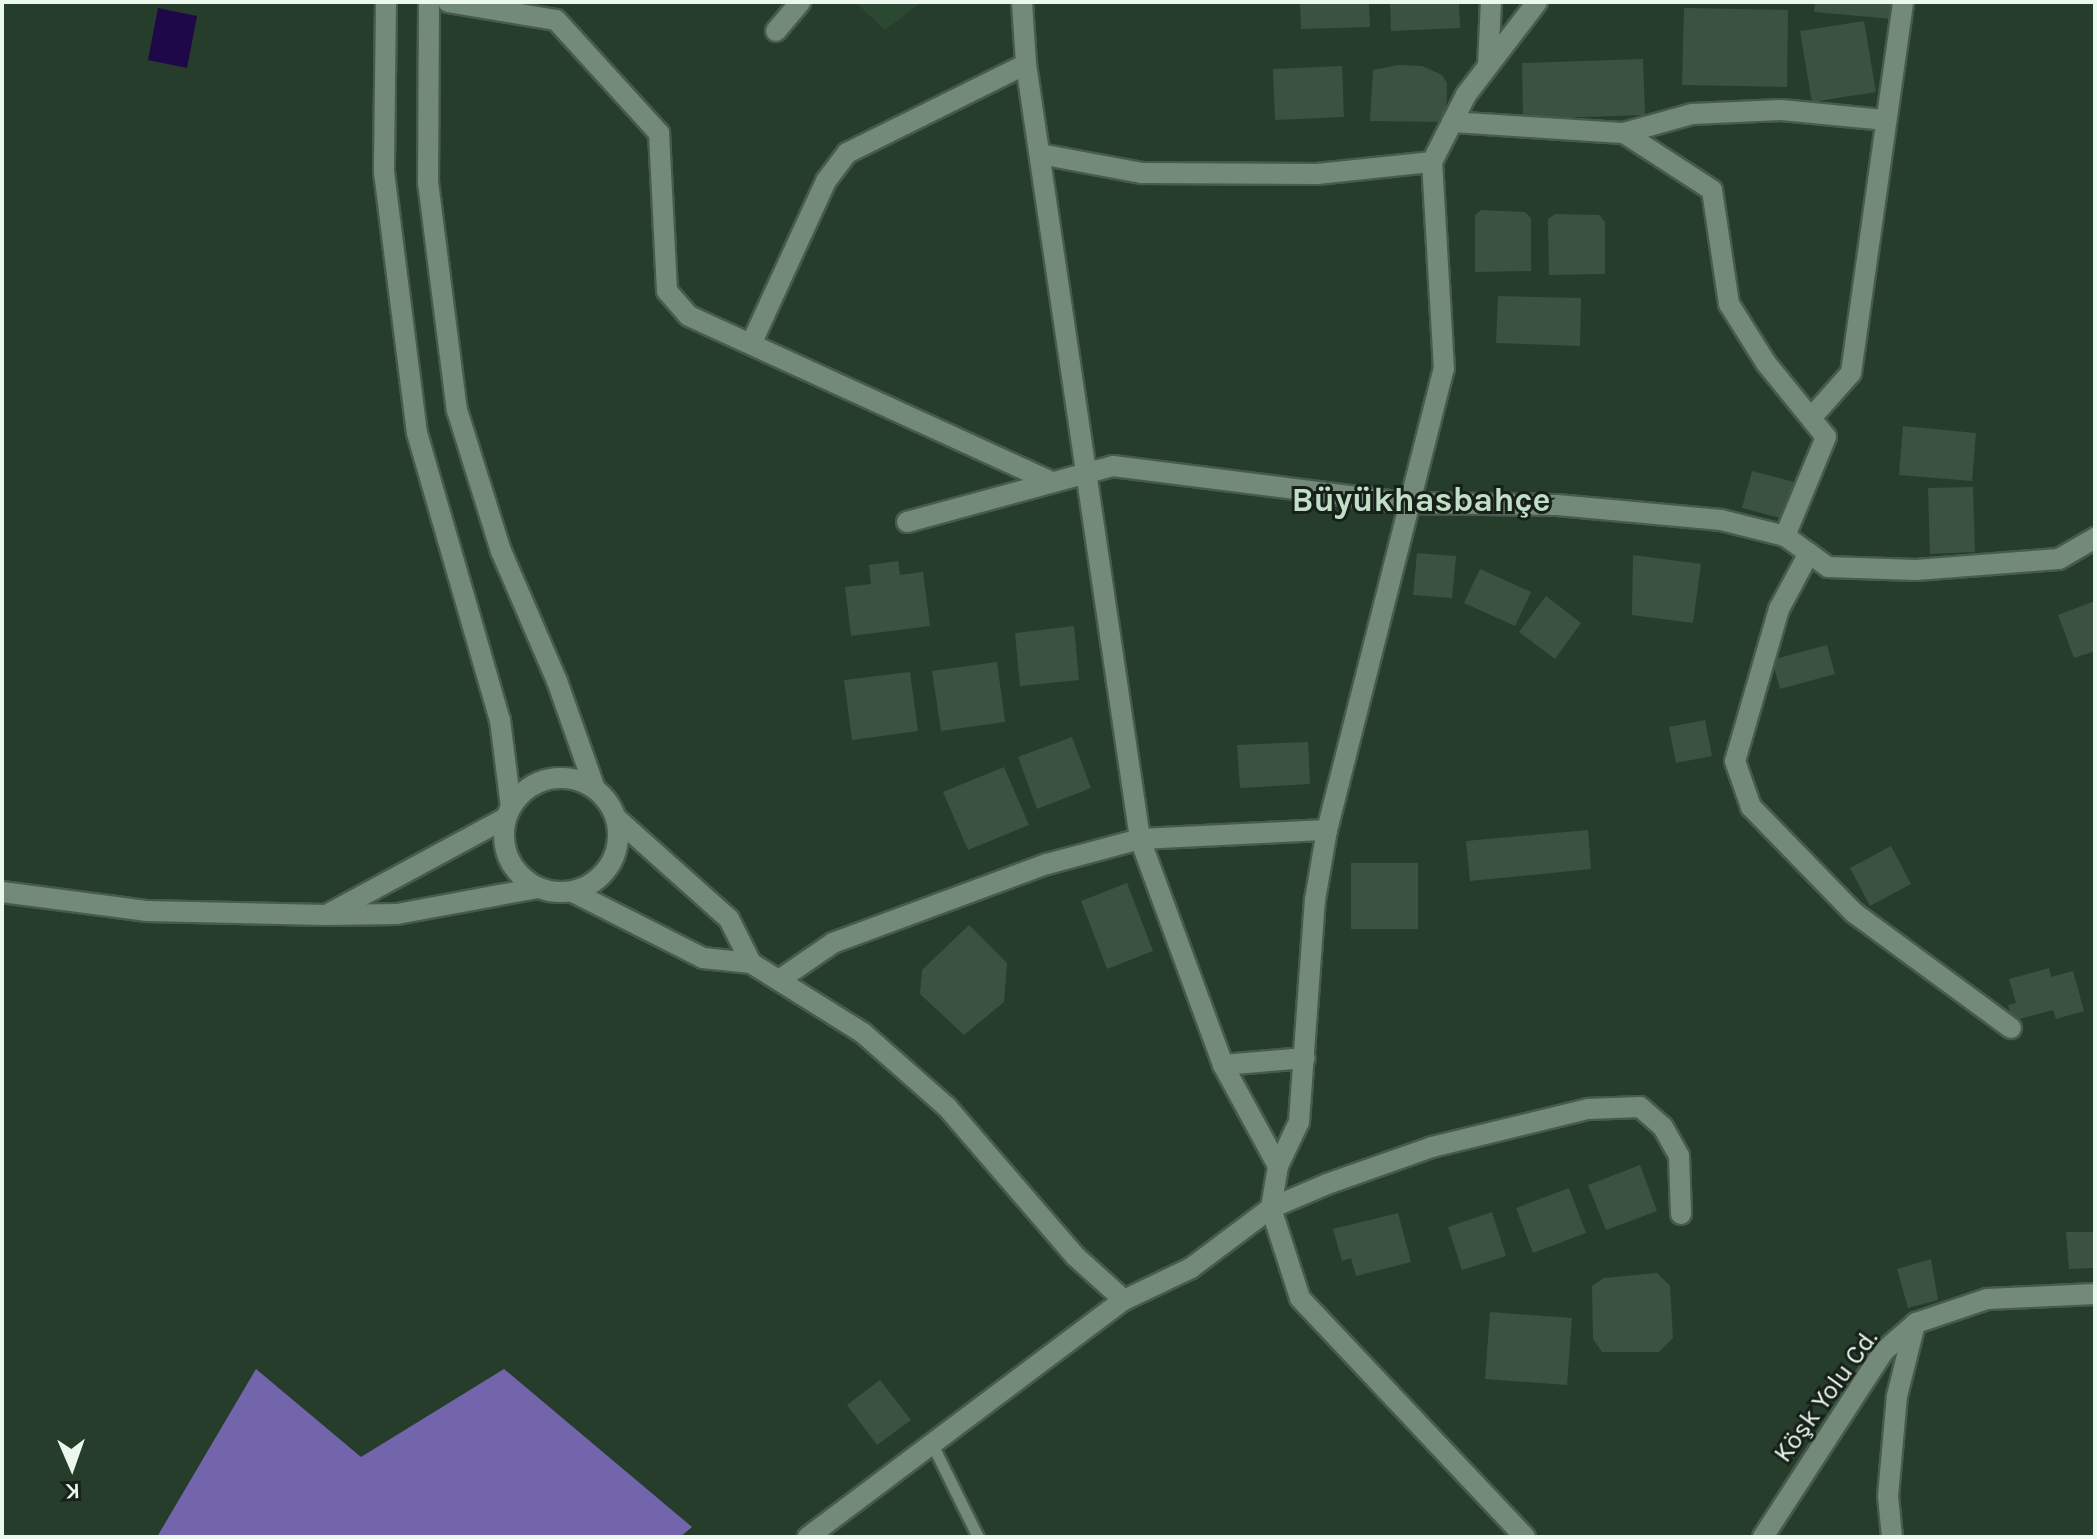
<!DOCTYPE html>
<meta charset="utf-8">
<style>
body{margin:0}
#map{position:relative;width:2097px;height:1539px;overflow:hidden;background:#263d2c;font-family:Karla,sans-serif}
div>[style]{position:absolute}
.built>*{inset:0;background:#2b4833}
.forest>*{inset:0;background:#7265ab}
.water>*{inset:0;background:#1e0847}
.building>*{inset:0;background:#3b5241}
.roads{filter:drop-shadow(2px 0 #475a4c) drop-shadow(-2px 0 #475a4c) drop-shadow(0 2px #475a4c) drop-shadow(0 -2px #475a4c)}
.service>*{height:11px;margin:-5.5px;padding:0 5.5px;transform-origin:5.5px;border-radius:5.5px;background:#728a77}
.minor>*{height:20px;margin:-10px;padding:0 10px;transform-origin:10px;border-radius:10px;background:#728a77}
.tertiary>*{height:20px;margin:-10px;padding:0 10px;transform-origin:10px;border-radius:10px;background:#728a77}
.tertiary>.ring{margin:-10px;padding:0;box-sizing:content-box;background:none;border:20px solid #728a77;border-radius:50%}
span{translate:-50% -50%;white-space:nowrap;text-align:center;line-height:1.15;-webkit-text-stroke:6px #172119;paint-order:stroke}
.street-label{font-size:26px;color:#ebf8ed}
.district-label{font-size:34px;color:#c2ddc8;font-weight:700}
.frame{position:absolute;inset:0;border:4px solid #ebf8ed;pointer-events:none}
.north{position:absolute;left:32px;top:1427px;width:80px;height:80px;-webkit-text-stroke:6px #172119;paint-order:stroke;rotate:178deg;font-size:22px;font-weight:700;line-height:32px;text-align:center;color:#ebf8ed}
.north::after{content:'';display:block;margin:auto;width:28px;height:36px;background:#ebf8ed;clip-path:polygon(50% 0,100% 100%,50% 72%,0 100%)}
</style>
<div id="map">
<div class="built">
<i style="clip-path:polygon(855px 2px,922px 2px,885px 30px)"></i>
</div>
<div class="forest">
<i style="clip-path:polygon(256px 1369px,361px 1457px,504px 1369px,692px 1527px,680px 1537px,157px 1537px)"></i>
</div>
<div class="water">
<i style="clip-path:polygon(158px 8px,197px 16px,187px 68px,148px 60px)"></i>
</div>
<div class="building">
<i style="clip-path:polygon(1300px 2px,1369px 2px,1370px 27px,1301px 29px)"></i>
<i style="clip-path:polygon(1390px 2px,1459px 2px,1460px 28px,1391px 31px)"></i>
<i style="clip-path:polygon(1815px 2px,1894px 2px,1893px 19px,1814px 12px)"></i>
<i style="clip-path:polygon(1684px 8px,1788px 10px,1787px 87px,1682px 85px)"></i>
<i style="clip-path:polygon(1864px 21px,1876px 92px,1812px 102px,1800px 31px)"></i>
<i style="clip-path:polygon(1643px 59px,1645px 115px,1523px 119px,1522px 63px)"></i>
<i style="clip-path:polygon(1398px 65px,1422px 66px,1442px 75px,1447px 83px,1446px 122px,1370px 121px,1373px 70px)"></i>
<i style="clip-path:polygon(1342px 66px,1344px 117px,1275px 120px,1273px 69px)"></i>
<i style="clip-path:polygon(1481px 210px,1525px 212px,1531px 218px,1531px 271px,1475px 272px,1475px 215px)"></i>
<i style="clip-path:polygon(1555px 214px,1599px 215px,1605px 222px,1605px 274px,1549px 275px,1548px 219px)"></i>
<i style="clip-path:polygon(1498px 296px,1581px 298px,1580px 346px,1496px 343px)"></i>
<i style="clip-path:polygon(1903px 426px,1976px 433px,1972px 481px,1899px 475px)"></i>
<i style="clip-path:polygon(1752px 471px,1798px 483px,1788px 520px,1742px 508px)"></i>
<i style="clip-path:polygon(1973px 487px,1975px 552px,1930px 554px,1928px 488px)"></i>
<i style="clip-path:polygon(1417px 553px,1456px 556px,1452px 598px,1413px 595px)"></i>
<i style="clip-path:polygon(1633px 555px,1701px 564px,1693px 623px,1632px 615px)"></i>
<i style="clip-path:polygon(898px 561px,900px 575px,923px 572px,930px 626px,851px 636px,845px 587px,871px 584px,869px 565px)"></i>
<i style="clip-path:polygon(1480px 569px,1531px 592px,1515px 626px,1464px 603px)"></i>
<i style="clip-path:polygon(1546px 596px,1581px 623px,1555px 659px,1519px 632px)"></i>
<i style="clip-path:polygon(2095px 601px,2095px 651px,2074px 658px,2058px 615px)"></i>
<i style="clip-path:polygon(1074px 626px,1079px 680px,1020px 686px,1015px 633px)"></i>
<i style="clip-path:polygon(1827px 645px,1835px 674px,1780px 689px,1772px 660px)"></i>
<i style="clip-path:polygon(997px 662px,1005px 722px,941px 731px,932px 671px)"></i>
<i style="clip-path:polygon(910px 672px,918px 731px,852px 740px,844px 680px)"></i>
<i style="clip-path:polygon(1705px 720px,1712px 756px,1676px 763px,1669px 727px)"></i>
<i style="clip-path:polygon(1072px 737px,1091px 788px,1037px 809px,1018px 757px)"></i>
<i style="clip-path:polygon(1308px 742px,1310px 784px,1240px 788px,1237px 745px)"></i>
<i style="clip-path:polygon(1004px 767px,1029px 825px,968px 850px,943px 792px)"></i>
<i style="clip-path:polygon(1588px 830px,1591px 869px,1470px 881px,1466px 841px)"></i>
<i style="clip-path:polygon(1891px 846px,1911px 884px,1870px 906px,1850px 868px)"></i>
<i style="clip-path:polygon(1351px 863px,1418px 863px,1418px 929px,1351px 929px)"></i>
<i style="clip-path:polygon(1127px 883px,1153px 951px,1107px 969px,1081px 901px)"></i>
<i style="clip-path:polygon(969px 925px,1007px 963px,1004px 1002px,964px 1035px,920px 994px,922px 970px)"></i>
<i style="clip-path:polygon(2049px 968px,2051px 977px,2073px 971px,2084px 1011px,2056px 1019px,2053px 1010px,2012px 1021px,2008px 1005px,2016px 1003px,2009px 979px)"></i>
<i style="clip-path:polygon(1640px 1165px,1657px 1211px,1606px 1230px,1588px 1185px)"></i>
<i style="clip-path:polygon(1569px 1188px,1586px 1233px,1533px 1253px,1516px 1208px)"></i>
<i style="clip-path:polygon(1492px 1212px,1506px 1256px,1462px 1270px,1448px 1227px)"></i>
<i style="clip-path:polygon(1398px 1213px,1411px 1262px,1356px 1276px,1351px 1258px,1342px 1261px,1333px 1229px)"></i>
<i style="clip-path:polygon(2066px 1232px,2095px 1232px,2095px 1268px,2069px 1269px)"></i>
<i style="clip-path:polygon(1931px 1259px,1938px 1300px,1908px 1308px,1897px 1269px)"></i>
<i style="clip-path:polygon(1657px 1273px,1670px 1286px,1673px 1338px,1659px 1352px,1602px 1352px,1593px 1339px,1592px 1286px,1604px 1278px)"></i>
<i style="clip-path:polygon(1490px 1312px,1572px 1318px,1567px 1385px,1485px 1379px)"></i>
<i style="clip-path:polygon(880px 1380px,911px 1420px,877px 1445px,847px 1405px)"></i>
</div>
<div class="roads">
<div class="service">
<i style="left:932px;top:1444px;width:104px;rotate:63.7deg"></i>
</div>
<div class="minor">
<i style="left:448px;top:2px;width:109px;rotate:9.5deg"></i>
<i style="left:556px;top:20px;width:153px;rotate:47.7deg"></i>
<i style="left:659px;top:133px;width:158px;rotate:87.1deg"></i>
<i style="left:667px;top:291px;width:33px;rotate:49deg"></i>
<i style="left:689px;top:316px;width:394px;rotate:24.6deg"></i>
<i style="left:1022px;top:2px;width:62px;rotate:86.3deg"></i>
<i style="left:1026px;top:64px;width:783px;rotate:81.63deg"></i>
<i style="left:1140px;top:839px;width:241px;rotate:69.8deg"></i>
<i style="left:1223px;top:1065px;width:115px;rotate:61.4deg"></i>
<i style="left:776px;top:31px;width:38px;rotate:-50deg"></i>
<i style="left:1488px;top:65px;width:63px;rotate:-87.3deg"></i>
<i style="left:1452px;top:122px;width:172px;rotate:3.7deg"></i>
<i style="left:1624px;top:133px;width:105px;rotate:32.9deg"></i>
<i style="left:1712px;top:190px;width:115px;rotate:81.5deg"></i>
<i style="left:1729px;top:304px;width:70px;rotate:57.9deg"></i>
<i style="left:1766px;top:363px;width:95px;rotate:51deg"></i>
<i style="left:1826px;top:437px;width:107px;rotate:112.5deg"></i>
<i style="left:1624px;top:133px;width:71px;rotate:-15.6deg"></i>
<i style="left:1692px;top:114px;width:89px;rotate:-2.6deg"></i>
<i style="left:1781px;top:110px;width:103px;rotate:5.5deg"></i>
<i style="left:1040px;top:154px;width:104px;rotate:10.6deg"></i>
<i style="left:1142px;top:173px;width:175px;rotate:0.3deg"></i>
<i style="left:1317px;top:174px;width:116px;rotate:-6deg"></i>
<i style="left:752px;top:342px;width:177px;rotate:-65.3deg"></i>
<i style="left:826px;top:181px;width:35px;rotate:-53deg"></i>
<i style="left:847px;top:153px;width:200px;rotate:-26.4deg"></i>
<i style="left:1811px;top:418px;width:60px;rotate:-48.4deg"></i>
<i style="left:1851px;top:373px;width:375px;rotate:-82deg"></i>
<i style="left:907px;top:522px;width:213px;rotate:-15.2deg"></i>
<i style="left:1113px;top:466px;width:296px;rotate:7.2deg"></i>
<i style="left:1407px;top:503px;width:150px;rotate:0.8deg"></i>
<i style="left:1557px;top:505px;width:165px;rotate:5.2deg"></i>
<i style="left:1721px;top:520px;width:66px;rotate:14deg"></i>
<i style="left:1785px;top:536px;width:53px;rotate:35.8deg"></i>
<i style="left:1828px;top:567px;width:88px;rotate:2deg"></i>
<i style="left:1916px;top:570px;width:143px;rotate:-4.4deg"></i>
<i style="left:2059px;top:559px;width:42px;rotate:-30.3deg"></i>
<i style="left:1809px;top:553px;width:64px;rotate:118.2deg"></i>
<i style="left:1779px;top:609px;width:158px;rotate:106.1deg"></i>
<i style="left:1735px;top:761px;width:49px;rotate:70.8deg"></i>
<i style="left:1751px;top:807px;width:146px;rotate:45.8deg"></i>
<i style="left:1853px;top:912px;width:196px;rotate:36.3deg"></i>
<i style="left:616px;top:818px;width:152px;rotate:41.8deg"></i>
<i style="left:729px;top:919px;width:49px;rotate:63.4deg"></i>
<i style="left:2px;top:892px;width:145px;rotate:7.5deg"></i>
<i style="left:146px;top:911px;width:180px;rotate:1.3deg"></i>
<i style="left:326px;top:915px;width:71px;rotate:-0.8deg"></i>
<i style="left:397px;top:914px;width:142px;rotate:-10.5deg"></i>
<i style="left:573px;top:892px;width:146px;rotate:26.9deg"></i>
<i style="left:703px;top:958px;width:48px;rotate:5.9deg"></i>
<i style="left:751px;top:963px;width:132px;rotate:32deg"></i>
<i style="left:863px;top:1033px;width:112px;rotate:41.4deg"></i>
<i style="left:947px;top:1107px;width:196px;rotate:49.3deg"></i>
<i style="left:1075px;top:1256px;width:66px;rotate:41.9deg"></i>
<i style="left:330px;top:913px;width:200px;rotate:-28.4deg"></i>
<i style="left:779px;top:980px;width:65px;rotate:-34.4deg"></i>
<i style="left:833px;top:943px;width:228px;rotate:-20.3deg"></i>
<i style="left:1047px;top:864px;width:96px;rotate:-15deg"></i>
<i style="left:1140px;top:839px;width:187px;rotate:-2.8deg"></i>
<i style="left:1223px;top:1065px;width:82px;rotate:-4.9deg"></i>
<i style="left:808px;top:1537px;width:395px;rotate:-36.9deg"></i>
<i style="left:1124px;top:1300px;width:74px;rotate:-25.5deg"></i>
<i style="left:1191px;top:1268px;width:100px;rotate:-36.9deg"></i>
<i style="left:1271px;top:1208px;width:61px;rotate:-23.2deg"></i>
<i style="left:1327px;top:1184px;width:111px;rotate:-19.4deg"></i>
<i style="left:1432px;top:1147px;width:161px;rotate:-13.7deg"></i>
<i style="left:1588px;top:1109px;width:52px;rotate:-2.2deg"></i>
<i style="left:1640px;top:1107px;width:30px;rotate:41deg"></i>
<i style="left:1663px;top:1127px;width:33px;rotate:61deg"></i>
<i style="left:1679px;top:1156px;width:58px;rotate:88deg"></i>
<i style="left:1525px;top:1537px;width:328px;rotate:-133.3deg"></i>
<i style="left:1300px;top:1298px;width:95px;rotate:-107.9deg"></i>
<i style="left:1271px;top:1208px;width:43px;rotate:-80.5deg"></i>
<i style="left:1278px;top:1166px;width:49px;rotate:-64.5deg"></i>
<i style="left:1299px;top:1122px;width:223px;rotate:-85.9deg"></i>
<i style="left:1315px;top:900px;width:71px;rotate:-80.3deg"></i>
<i style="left:1327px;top:830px;width:476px;rotate:-75.8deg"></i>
<i style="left:1444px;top:369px;width:207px;rotate:-93.3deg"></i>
<i style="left:1432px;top:162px;width:75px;rotate:-63.1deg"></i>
<i style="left:1466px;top:95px;width:117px;rotate:-52.6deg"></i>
<i style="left:1763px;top:1537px;width:222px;rotate:-57deg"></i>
<i style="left:1884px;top:1351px;width:43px;rotate:-41.2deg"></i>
<i style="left:1916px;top:1323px;width:75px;rotate:-18.7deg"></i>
<i style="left:1987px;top:1299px;width:108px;rotate:-2.7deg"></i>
<i style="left:1892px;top:1537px;width:41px;rotate:-95.6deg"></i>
<i style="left:1888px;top:1496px;width:100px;rotate:-84.9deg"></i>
<i style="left:1897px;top:1396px;width:74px;rotate:-76deg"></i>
</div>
<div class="tertiary">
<i style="left:386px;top:2px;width:170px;rotate:90.7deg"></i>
<i style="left:384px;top:172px;width:263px;rotate:82.8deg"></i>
<i style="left:417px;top:433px;width:299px;rotate:73.9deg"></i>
<i style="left:500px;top:720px;width:88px;rotate:82.8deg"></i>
<i style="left:429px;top:2px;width:180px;rotate:90.3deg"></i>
<i style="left:428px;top:182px;width:230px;rotate:82.8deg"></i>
<i style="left:457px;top:410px;width:148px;rotate:72.7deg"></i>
<i style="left:501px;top:551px;width:142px;rotate:66.7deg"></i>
<i style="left:557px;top:681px;width:114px;rotate:70.6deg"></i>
<i class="ring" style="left:504px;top:778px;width:94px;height:94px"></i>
</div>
</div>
<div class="street-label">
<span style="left:1826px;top:1396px;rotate:-54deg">Köşk Yolu Cd.</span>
</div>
<div class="district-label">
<span style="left:1421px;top:501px">Büyükhasbahçe</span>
</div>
<div class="frame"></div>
<div class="north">K</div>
</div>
